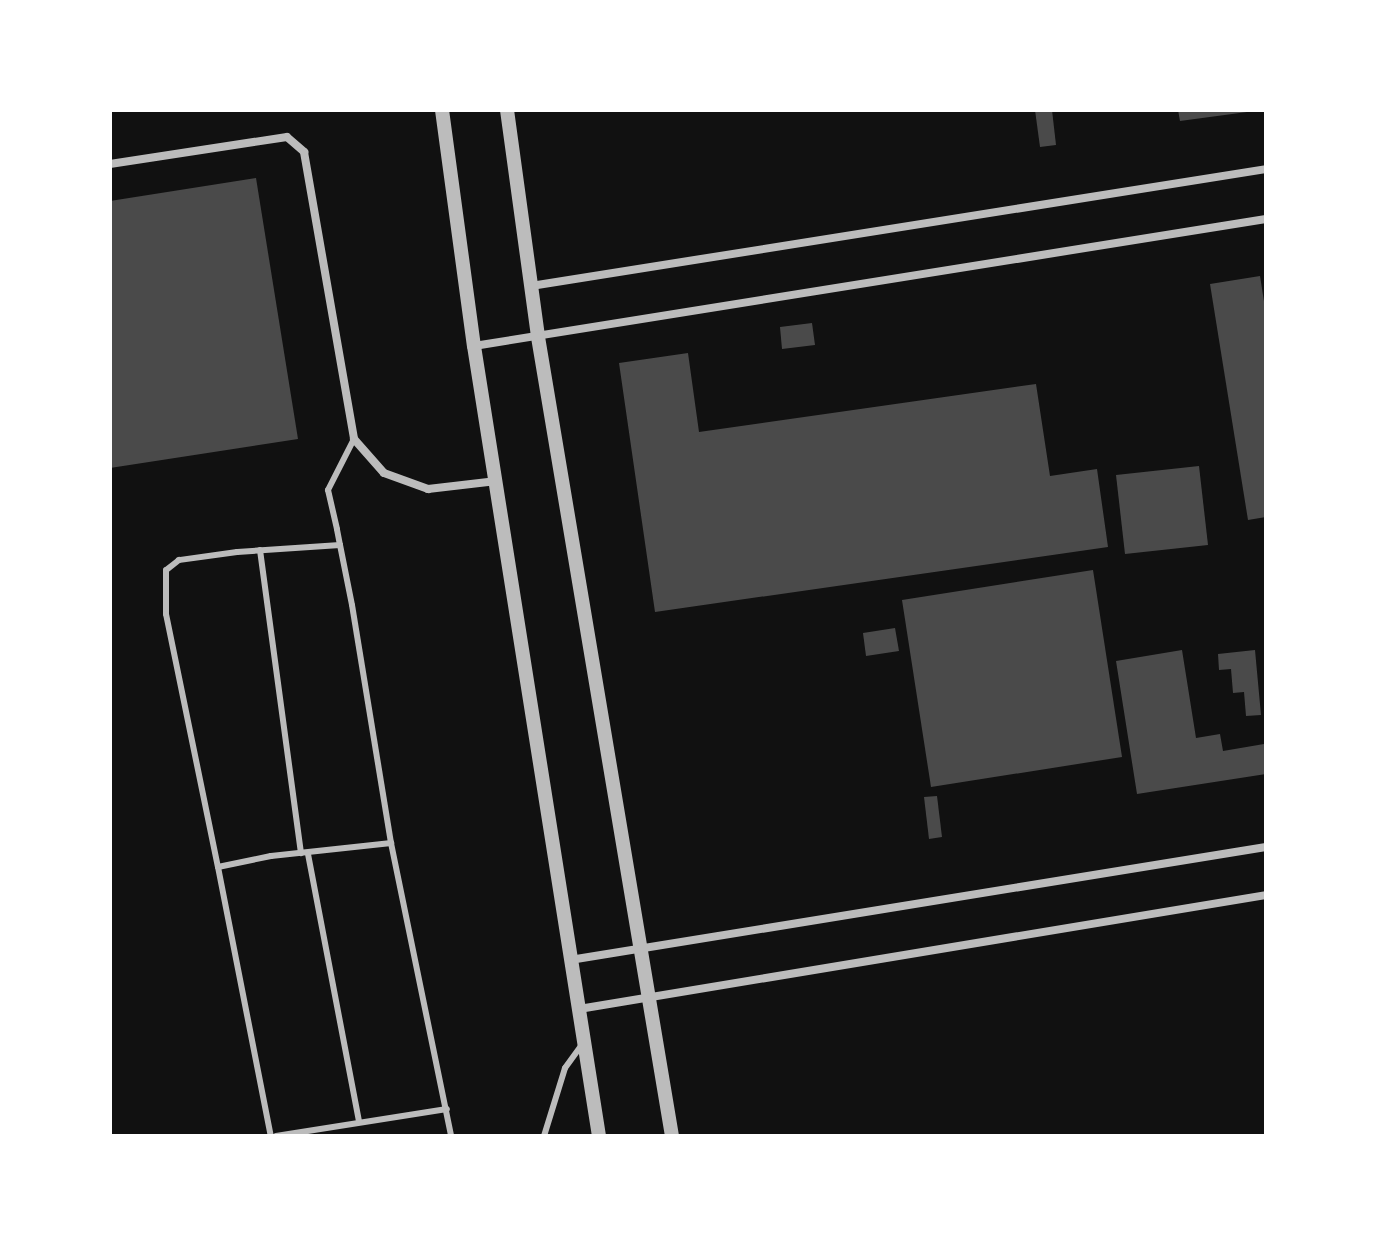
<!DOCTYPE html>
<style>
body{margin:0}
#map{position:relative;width:1376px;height:1246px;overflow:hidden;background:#111;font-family:"Source Sans 3",sans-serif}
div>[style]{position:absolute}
.building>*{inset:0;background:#4a4a4a}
.service>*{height:6px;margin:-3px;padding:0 3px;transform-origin:3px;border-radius:3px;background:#bcbcbc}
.minor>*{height:8px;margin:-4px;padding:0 4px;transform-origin:4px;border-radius:4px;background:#bcbcbc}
.tertiary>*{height:14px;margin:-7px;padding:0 7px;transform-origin:7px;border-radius:7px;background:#bcbcbc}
span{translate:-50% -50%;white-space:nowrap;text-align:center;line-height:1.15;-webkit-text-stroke:7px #fff;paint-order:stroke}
.frame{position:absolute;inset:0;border:112px solid #fff;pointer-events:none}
</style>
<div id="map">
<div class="building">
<i style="clip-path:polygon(1035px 110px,1052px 110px,1056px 145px,1040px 147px)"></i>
<i style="clip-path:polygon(1178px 110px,1247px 110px,1247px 112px,1180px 121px)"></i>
<i style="clip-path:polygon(256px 178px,298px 439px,110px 468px,110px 201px)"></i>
<i style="clip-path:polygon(1260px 276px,1266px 314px,1266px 517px,1248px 520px,1210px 284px)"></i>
<i style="clip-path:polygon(812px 323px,815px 345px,782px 349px,780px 327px)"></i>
<i style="clip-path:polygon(688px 353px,699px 432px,1036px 384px,1050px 476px,1097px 469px,1108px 547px,655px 612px,619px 363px)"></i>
<i style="clip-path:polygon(1199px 466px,1208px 545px,1125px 554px,1116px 475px)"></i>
<i style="clip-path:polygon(1093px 570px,1122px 757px,931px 787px,902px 600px)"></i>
<i style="clip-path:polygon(895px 628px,899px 651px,866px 656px,863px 633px)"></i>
<i style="clip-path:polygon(1182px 650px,1196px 738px,1220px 734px,1223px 751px,1264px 744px,1266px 774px,1137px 794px,1116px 661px)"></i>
<i style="clip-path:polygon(1255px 650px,1261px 715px,1246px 716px,1244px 692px,1233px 693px,1231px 669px,1219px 670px,1218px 654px)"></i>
<i style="clip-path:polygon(937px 796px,942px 837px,929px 839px,924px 797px)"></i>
</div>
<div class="service">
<i style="left:340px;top:545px;width:103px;rotate:176.1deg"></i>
<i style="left:237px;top:552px;width:59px;rotate:172.1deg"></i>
<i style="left:179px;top:560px;width:16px;rotate:142deg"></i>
<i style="left:166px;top:570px;width:44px;rotate:90deg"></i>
<i style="left:166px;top:614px;width:258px;rotate:78.4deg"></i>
<i style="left:218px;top:867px;width:54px;rotate:-11.7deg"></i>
<i style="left:271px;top:856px;width:121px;rotate:-6.2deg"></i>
<i style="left:391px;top:843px;width:241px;rotate:-99.3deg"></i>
<i style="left:352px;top:605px;width:61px;rotate:-101.3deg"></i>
<i style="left:340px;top:545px;width:16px;rotate:-101deg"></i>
<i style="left:337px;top:529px;width:40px;rotate:-103deg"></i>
<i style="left:328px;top:490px;width:57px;rotate:-63deg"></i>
<i style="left:260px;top:550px;width:306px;rotate:82.3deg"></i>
<i style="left:391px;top:843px;width:299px;rotate:78.4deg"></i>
<i style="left:308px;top:854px;width:273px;rotate:79.2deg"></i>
<i style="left:218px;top:867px;width:274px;rotate:78.9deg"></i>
<i style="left:276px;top:1136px;width:173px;rotate:-9deg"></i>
<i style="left:544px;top:1136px;width:71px;rotate:-72.8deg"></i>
<i style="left:565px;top:1068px;width:29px;rotate:-54deg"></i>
</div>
<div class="minor">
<i style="left:110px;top:164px;width:179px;rotate:-8.7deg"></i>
<i style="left:287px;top:137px;width:23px;rotate:41deg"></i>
<i style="left:304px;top:152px;width:291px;rotate:80.1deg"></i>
<i style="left:354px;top:439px;width:45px;rotate:48.6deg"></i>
<i style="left:384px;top:473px;width:47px;rotate:20deg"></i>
<i style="left:428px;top:489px;width:69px;rotate:-6.6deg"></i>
<i style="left:531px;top:286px;width:744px;rotate:-9.04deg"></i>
<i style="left:474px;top:346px;width:802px;rotate:-9.11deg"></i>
<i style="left:570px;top:960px;width:705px;rotate:-9.22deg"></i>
<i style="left:579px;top:1009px;width:696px;rotate:-9.42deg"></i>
</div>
<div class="tertiary">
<i style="left:442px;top:110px;width:238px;rotate:82.3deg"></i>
<i style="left:474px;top:346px;width:800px;rotate:81.01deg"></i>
<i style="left:507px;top:110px;width:229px;rotate:82.2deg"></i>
<i style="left:538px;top:337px;width:810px;rotate:80.48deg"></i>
</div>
<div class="frame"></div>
</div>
